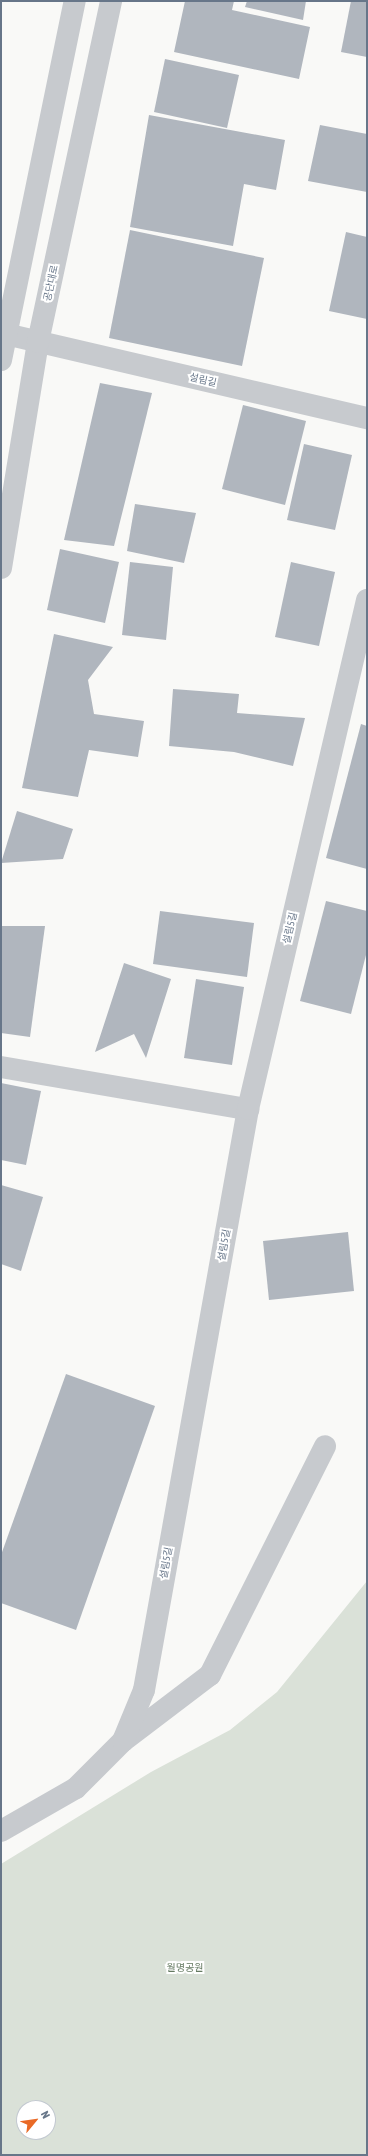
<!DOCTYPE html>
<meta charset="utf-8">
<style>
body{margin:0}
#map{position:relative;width:368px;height:2156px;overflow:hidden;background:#f9f9f7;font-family:"Asap Condensed","Noto Sans KR",sans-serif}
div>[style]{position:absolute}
.green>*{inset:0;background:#dae1d8}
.building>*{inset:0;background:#b0b6be}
.minor>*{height:22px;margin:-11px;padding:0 11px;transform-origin:11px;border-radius:11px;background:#c7cace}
span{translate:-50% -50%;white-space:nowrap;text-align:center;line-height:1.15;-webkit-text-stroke:4px #fff;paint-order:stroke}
.street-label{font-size:10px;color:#677689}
.park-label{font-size:10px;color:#657a62}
.frame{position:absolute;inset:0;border:2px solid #677689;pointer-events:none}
.north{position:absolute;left:16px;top:2100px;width:40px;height:40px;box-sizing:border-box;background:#fff;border:1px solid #c2c8d0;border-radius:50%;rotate:61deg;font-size:11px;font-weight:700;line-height:16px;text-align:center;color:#677689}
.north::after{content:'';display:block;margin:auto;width:14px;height:18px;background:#e96a27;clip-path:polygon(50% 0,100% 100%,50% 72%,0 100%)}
</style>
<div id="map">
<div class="green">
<i style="clip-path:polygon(evenodd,367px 1581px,367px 2155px,1px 2155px,1px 1864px,151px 1772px,230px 1730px,277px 1692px,367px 1581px,24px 2108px,48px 2108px,48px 2132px,24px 2132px,24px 2108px)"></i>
</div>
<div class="building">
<i style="clip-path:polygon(185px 1px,234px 1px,232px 10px,310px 27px,299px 79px,174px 52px)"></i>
<i style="clip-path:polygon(247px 1px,306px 1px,303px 20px,245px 7px)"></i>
<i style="clip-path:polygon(351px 1px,367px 1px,367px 57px,341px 52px)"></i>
<i style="clip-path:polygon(165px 59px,239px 75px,227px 128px,154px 112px)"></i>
<i style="clip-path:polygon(149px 115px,285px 140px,276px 190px,244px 184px,233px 246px,130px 227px)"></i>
<i style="clip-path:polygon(320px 125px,367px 134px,367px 192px,308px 181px)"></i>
<i style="clip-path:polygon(130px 230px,264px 258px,242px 366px,109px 338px)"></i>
<i style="clip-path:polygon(346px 232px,367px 237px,367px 319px,329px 311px)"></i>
<i style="clip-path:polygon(100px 383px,152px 393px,114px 546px,64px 540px)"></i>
<i style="clip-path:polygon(243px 405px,306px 421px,285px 505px,222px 489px)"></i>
<i style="clip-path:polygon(304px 444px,352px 455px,335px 530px,287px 520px)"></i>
<i style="clip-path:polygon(135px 504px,196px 513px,184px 563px,127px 551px)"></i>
<i style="clip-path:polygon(60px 549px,119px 562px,105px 623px,47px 610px)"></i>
<i style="clip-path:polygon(130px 562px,173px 567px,166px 640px,122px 635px)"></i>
<i style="clip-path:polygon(291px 562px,335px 572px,319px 646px,275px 637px)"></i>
<i style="clip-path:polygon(54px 634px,113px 647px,88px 680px,94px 714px,144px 721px,138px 757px,89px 750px,78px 797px,22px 788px)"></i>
<i style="clip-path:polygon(173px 689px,239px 694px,237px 713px,305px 718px,293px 766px,234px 752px,169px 746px)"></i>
<i style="clip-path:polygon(361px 724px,367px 726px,367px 869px,326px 858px)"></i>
<i style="clip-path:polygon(17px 811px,73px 829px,63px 859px,1px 863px)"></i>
<i style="clip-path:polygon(326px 901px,367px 911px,367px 951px,351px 1014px,300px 1001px)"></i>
<i style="clip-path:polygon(160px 911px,254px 923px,247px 977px,153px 964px)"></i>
<i style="clip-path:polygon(1px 926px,45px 926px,30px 1037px,1px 1033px)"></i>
<i style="clip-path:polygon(124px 963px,171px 979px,146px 1058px,134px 1034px,95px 1052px)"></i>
<i style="clip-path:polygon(196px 979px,244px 987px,232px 1065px,184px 1058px)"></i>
<i style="clip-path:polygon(1px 1083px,41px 1091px,26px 1165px,1px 1160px)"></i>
<i style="clip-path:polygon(1px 1185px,43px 1197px,21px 1271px,1px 1264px)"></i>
<i style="clip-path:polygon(348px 1232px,354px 1291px,269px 1300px,263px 1241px)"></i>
<i style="clip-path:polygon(66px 1374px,155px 1406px,76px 1630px,1px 1603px,1px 1555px)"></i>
</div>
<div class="minor">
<i style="left:1px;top:333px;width:376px;rotate:13.1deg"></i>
<i style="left:1px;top:360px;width:367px;rotate:-78.4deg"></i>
<i style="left:1px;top:568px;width:229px;rotate:-80.7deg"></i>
<i style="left:38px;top:342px;width:349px;rotate:-77.9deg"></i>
<i style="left:1px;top:1067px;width:251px;rotate:9.7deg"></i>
<i style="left:123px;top:1741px;width:109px;rotate:-37.2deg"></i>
<i style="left:210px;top:1675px;width:256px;rotate:-63.3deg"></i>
<i style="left:1px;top:1831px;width:86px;rotate:-29.8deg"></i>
<i style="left:76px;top:1788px;width:66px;rotate:-45deg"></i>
<i style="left:123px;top:1741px;width:55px;rotate:-67.6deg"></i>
<i style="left:144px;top:1690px;width:590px;rotate:-79.85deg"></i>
<i style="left:248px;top:1109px;width:523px;rotate:-76.84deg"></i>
</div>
<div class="street-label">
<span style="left:51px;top:283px;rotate:-78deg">공단대로</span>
<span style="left:203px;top:380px;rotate:13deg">설림길</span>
<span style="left:290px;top:928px;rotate:-77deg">설림5길</span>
<span style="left:224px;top:1245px;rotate:-80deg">설림5길</span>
<span style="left:166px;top:1563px;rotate:-80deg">설림5길</span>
</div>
<div class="park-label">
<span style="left:185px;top:1968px">월명공원</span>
</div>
<div class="frame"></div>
<div class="north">N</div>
</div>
